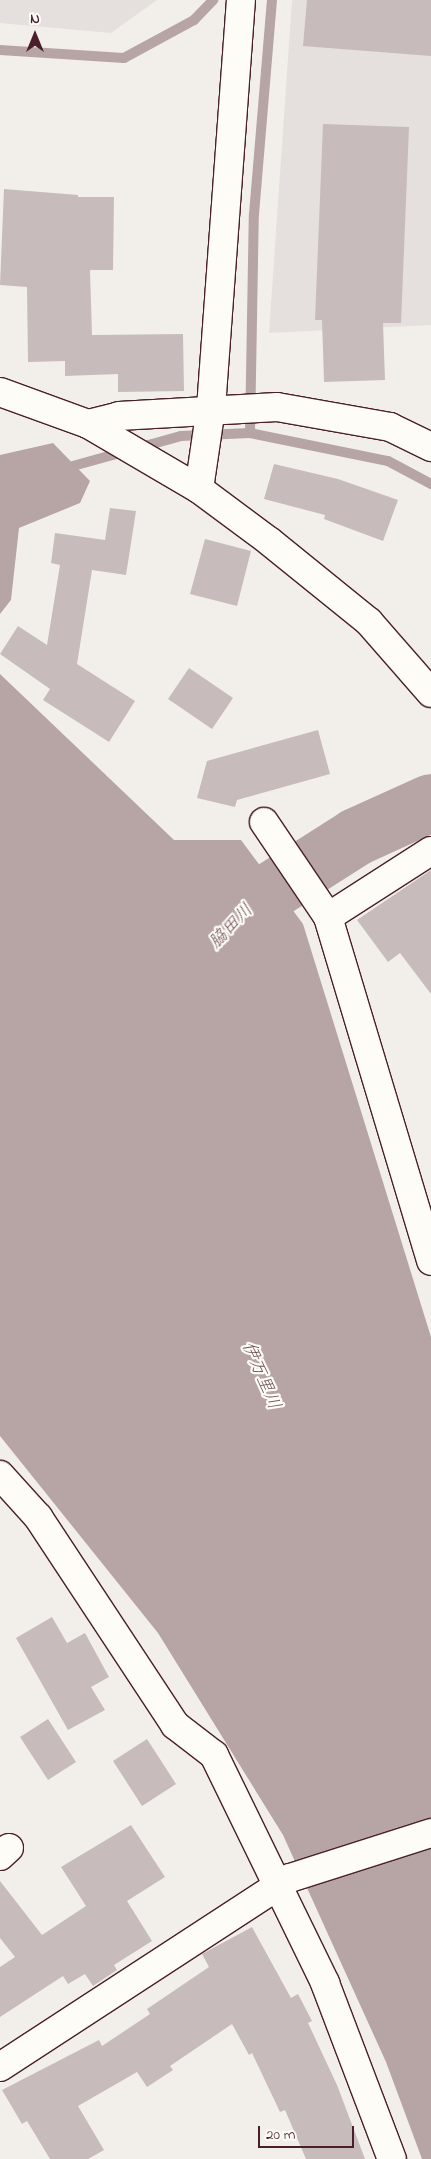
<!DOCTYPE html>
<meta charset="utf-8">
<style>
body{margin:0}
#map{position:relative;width:431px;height:2159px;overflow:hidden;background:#f2efeb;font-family:"Indie Flower","Klee One",sans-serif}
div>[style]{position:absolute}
.built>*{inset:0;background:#e5dfdd}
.water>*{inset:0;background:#b7a5a6}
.stream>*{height:10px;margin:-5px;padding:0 5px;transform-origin:5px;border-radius:5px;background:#b7a5a6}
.river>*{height:58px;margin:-29px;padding:0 29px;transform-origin:29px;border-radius:29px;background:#b7a5a6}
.building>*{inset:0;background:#c8bbbb}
.roads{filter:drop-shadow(1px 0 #4a1f2b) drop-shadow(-1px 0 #4a1f2b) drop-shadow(0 1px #4a1f2b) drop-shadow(0 -1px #4a1f2b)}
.minor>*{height:28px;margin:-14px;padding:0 14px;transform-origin:14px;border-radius:14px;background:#fdfcf7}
span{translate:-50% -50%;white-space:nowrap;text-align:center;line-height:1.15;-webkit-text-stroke:4.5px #fdfcf7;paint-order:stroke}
.water-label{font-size:18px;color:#704e56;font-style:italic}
.north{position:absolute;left:10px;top:10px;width:50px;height:50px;-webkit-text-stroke:4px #fdfcf7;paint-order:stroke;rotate:0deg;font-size:14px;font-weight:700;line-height:20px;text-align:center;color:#4a1f2b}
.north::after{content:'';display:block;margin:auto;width:18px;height:22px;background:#4a1f2b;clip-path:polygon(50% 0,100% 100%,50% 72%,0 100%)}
.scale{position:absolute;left:258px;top:2126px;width:96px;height:22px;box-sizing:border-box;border:2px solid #4a1f2b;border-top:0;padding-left:6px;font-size:15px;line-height:18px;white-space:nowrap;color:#4a1f2b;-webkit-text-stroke:4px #fdfcf7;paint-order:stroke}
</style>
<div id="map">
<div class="built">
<i style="clip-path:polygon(0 0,157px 0,111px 33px,0 23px)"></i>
<i style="clip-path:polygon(292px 0,431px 0,431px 325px,269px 333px)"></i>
</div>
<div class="water">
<i style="clip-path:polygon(53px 443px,90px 481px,80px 503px,19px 528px,11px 600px,0 614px,0 455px)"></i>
<i style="clip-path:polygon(0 674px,174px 840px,241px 840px,303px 924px,431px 1337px,431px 2159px,422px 2159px,386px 2062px,283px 1835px,158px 1633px,0 1436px)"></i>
</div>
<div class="stream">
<i style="left:0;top:50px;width:124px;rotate:3.7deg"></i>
<i style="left:124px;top:58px;width:80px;rotate:-28.5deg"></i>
<i style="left:194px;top:20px;width:28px;rotate:-46deg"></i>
<i style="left:250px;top:433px;width:219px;rotate:-89deg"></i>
<i style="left:254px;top:214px;width:215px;rotate:-85.2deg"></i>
<i style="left:62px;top:469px;width:123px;rotate:-15.5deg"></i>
<i style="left:181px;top:436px;width:69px;rotate:-2.5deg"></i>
<i style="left:250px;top:433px;width:141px;rotate:11.5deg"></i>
<i style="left:388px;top:461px;width:49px;rotate:28.1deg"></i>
</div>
<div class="river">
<i style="left:218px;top:939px;width:39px;rotate:-50deg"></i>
<i style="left:243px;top:909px;width:52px;rotate:-32.5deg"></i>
<i style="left:287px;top:881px;width:82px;rotate:-32.5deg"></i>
<i style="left:356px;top:837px;width:82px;rotate:-24.4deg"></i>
</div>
<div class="building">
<i style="clip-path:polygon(307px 0,431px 0,431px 56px,303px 46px)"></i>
<i style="clip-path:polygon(323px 124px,409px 127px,401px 323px,383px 323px,385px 380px,324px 382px,322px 320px,315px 320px)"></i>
<i style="clip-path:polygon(4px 189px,78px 195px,78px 197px,114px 197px,113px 270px,90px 270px,92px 335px,183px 334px,184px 391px,118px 392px,118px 374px,65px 376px,65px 361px,28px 362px,27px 287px,0 285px)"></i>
<i style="clip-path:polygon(274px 464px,338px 479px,398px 500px,383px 541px,324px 519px,325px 515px,264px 499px)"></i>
<i style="clip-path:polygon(110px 508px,136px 511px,126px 575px,92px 570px,77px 664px,135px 701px,109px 742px,43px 700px,50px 689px,0 654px,18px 626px,47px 645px,60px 565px,51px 563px,55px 533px,105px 540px)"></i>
<i style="clip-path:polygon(205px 539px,251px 551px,237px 606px,190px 594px)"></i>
<i style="clip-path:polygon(189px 668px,233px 698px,212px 729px,168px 699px)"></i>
<i style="clip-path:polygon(318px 730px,330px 774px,237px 800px,235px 807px,197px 798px,207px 761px)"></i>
<i style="clip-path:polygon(431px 870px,431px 994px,400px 953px,388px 962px,357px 920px)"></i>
<i style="clip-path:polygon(52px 1617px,67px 1643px,85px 1633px,109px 1677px,91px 1687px,105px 1710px,68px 1730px,16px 1638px)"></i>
<i style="clip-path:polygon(48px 1719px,76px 1762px,48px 1780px,20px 1737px)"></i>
<i style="clip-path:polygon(147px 1739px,176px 1784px,142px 1806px,113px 1761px)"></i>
<i style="clip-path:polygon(131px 1825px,165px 1877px,127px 1901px,152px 1941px,114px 1965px,117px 1970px,93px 1986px,85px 1974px,68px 1984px,63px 1976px,0 2017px,0 1967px,15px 1957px,0 1938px,0 1881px,42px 1935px,86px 1906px,61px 1867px)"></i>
<i style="clip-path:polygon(252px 1927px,291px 1998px,298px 1994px,312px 2021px,308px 2023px,337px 2085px,365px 2159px,306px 2159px,285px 2110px,280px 2112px,252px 2053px,249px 2055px,232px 2024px,170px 2066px,173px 2070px,147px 2087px,137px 2072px,78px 2106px,104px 2150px,88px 2159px,50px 2159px,27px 2121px,22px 2124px,2px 2090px,99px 2040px,102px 2046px,150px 2014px,147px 2009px,209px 1967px,202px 1954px)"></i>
</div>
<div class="roads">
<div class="minor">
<i style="left:0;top:392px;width:94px;rotate:20deg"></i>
<i style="left:88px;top:424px;width:129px;rotate:30.4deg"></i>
<i style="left:199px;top:489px;width:87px;rotate:36.6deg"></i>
<i style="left:269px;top:541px;width:129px;rotate:39deg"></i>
<i style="left:369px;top:622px;width:94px;rotate:48.9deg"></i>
<i style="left:88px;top:424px;width:32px;rotate:-14deg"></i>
<i style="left:119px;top:416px;width:158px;rotate:-3.3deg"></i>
<i style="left:277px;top:407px;width:115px;rotate:10deg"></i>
<i style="left:390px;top:427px;width:46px;rotate:26deg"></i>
<i style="left:199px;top:489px;width:82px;rotate:-81.6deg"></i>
<i style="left:211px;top:408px;width:409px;rotate:-85.8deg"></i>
<i style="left:264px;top:822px;width:115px;rotate:56deg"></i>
<i style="left:328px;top:917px;width:359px;rotate:73.3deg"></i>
<i style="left:328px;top:917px;width:122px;rotate:-32.7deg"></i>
<i style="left:0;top:1475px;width:57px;rotate:47.9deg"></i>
<i style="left:38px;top:1517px;width:249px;rotate:56.6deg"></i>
<i style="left:175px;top:1725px;width:49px;rotate:37.6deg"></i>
<i style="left:214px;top:1755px;width:254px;rotate:64deg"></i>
<i style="left:325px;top:1983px;width:188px;rotate:69.2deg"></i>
<i style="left:0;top:1856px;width:12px;rotate:-42deg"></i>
<i style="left:0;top:2067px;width:346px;rotate:-33.1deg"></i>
<i style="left:290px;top:1878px;width:148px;rotate:-17.7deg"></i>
</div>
</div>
<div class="water-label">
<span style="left:232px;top:927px;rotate:-46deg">脇田川</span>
<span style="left:260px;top:1376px;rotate:67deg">伊万里川</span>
</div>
<div class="north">N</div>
<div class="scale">20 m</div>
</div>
